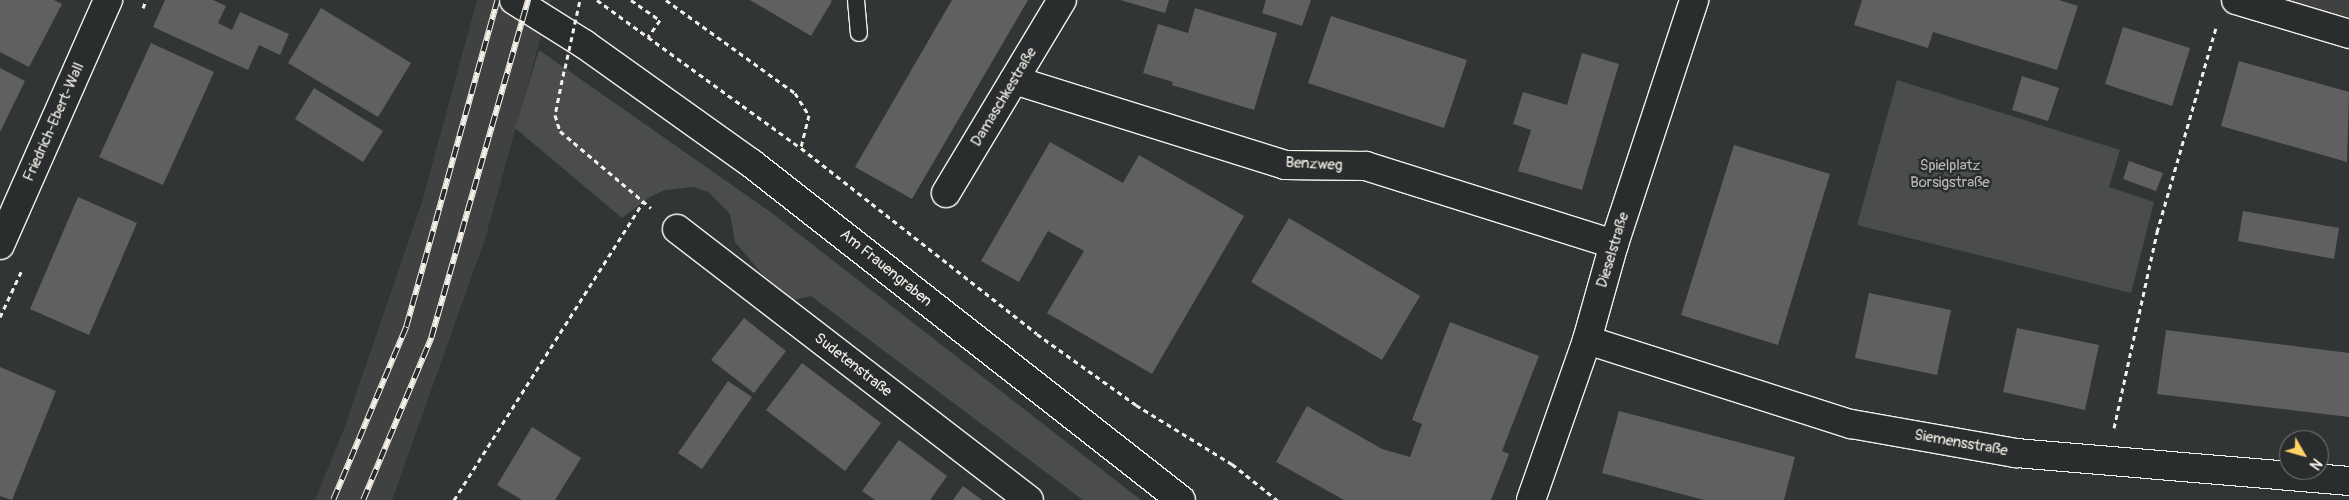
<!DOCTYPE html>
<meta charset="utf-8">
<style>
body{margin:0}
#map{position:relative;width:2349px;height:500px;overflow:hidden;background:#323535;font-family:Pangolin,sans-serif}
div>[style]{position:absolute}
.built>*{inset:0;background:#404242}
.green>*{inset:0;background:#4b4d4c}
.building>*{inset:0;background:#5f605f}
.path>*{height:3px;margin-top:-1.5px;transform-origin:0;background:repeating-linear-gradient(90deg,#f4f1e8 0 5px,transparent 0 9px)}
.roads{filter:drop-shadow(1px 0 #f4f1e8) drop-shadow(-1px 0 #f4f1e8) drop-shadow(0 1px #f4f1e8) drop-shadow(0 -1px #f4f1e8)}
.lane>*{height:16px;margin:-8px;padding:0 8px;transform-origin:8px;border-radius:8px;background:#2a2d2e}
.street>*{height:28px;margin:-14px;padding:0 14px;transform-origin:14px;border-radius:14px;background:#2a2d2e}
.secondary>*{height:28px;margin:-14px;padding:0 14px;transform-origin:14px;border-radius:14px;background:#2a2d2e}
.rail>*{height:5.5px;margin-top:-2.75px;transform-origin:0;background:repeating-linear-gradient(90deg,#2a2d2e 0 11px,#f4f1e8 0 22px);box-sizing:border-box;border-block:1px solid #f4f1e8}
.path-bridge>*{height:3px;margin-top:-1.5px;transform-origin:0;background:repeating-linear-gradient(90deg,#f4f1e8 0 5px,transparent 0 9px)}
span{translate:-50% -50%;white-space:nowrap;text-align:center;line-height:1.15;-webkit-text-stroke:5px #2a2d2e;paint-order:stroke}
.street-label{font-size:15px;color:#f4f1e8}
.park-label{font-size:15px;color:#b9b8b1}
.north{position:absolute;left:2279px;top:430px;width:50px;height:50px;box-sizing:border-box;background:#2a2d2e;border:1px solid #7b7b78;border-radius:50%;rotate:128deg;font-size:14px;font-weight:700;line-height:20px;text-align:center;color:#f4f1e8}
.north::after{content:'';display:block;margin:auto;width:18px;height:22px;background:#ffd166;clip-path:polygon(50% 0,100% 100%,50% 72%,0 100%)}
</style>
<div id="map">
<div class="built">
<i style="clip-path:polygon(477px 0,551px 0,485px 239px,392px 500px,315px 500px,344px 429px,422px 202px)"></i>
<i style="clip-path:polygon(2236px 0,2349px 0,2349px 34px)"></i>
</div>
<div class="green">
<i style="clip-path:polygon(539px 50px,772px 213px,1141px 500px,1083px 500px,811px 296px,794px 300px,762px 274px,735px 242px,730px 214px,708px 192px,694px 187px,665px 190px,650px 197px,622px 218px,515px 128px)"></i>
<i style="clip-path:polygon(1897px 80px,2120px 150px,2109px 187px,2154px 202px,2131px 293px,1857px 225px)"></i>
</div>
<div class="building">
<i style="clip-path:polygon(0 0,54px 0,62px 4px,29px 67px,0 52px)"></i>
<i style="clip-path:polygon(165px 0,213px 0,226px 6px,218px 23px,232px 30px,240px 12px,289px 34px,280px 55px,259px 45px,248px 70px,153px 27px)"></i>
<i style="clip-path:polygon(750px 0,830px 0,832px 1px,811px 36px)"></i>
<i style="clip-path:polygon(952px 0,1028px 0,912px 199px,855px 167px)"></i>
<i style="clip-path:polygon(1120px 0,1169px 0,1165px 13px)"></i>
<i style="clip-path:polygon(1266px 0,1311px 0,1302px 26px,1262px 13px)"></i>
<i style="clip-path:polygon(1862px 0,2059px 0,2078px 6px,2057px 70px,1933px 32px,1928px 48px,1854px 25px)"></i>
<i style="clip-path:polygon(321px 8px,411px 63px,378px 117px,288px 63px)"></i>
<i style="clip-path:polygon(1195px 8px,1277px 33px,1254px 110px,1172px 85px,1173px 82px,1143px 73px,1158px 24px,1188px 33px)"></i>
<i style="clip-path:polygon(1331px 16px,1467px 60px,1444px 128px,1308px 83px)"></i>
<i style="clip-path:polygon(2123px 27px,2190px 48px,2172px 106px,2105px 84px)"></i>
<i style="clip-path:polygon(151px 43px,214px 72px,163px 185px,99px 157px)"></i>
<i style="clip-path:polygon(1582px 53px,1619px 64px,1582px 190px,1518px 171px,1531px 130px,1513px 124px,1523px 92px,1567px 105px)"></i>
<i style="clip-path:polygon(2239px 61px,2349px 92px,2347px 162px,2221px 126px)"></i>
<i style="clip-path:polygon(0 68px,25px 81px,0 132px)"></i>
<i style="clip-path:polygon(2022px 76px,2059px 88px,2048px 121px,2012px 110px)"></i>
<i style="clip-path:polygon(314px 88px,383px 131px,363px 162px,295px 119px)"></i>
<i style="clip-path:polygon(1050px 142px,1123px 183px,1139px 155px,1244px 216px,1152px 374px,1047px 313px,1084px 251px,1048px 231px,1019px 282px,981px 261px)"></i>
<i style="clip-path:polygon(1734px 145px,1830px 174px,1778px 345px,1681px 315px)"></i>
<i style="clip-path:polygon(2129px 161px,2163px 173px,2156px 191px,2123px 179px)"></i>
<i style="clip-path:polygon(78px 197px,137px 223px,89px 335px,30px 309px)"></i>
<i style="clip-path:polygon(2243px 211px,2339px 228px,2334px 259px,2238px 241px)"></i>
<i style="clip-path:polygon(1289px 218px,1420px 296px,1382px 360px,1251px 282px)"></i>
<i style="clip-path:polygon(1869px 293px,1951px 310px,1937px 375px,1855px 358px)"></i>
<i style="clip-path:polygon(744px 318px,786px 351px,754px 393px,711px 360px)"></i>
<i style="clip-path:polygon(1450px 322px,1539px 356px,1502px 451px,1509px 454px,1491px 500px,1344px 500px,1276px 462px,1307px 406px,1382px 449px,1410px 457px,1422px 424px,1412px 420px)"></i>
<i style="clip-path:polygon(2017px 328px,2099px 345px,2085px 410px,2003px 392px)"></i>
<i style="clip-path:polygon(2166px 330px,2349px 353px,2349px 417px,2157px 394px)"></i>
<i style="clip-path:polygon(802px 363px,881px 423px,845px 471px,766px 410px)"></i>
<i style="clip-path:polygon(0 367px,56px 391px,12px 500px,0 496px)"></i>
<i style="clip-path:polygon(728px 381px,752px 397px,702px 469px,678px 453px)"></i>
<i style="clip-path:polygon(1619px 411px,1795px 457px,1784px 500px,1704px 500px,1602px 473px)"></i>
<i style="clip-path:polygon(532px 427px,581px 458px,555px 500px,522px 500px,497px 485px)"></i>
<i style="clip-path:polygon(899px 440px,947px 476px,930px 500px,875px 500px,862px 491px)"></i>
<i style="clip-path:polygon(963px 486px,982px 500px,953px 500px)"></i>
</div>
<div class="path">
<i style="left:597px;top:0;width:252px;rotate:36deg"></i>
<i style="left:801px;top:148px;width:300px;rotate:38.2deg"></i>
<i style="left:1037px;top:334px;width:122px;rotate:35.6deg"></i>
<i style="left:1136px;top:405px;width:113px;rotate:31.6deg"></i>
<i style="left:1232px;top:464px;width:58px;rotate:38.7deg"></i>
<i style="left:631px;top:0;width:35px;rotate:35deg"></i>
<i style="left:660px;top:20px;width:21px;rotate:125deg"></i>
<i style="left:666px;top:0;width:159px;rotate:35.8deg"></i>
<i style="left:795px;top:93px;width:26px;rotate:58deg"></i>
<i style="left:809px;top:115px;width:34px;rotate:104deg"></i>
<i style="left:143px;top:8px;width:9px;rotate:-69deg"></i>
<i style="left:564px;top:71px;width:45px;rotate:101.6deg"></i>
<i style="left:555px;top:115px;width:17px;rotate:73deg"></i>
<i style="left:560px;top:131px;width:119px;rotate:40.2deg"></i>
<i style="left:0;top:317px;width:50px;rotate:-65deg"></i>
<i style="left:2114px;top:428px;width:201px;rotate:-77.6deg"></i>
<i style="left:2157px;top:232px;width:213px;rotate:-73.9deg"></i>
<i style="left:454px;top:500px;width:353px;rotate:-57.6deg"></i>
</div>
<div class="roads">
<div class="lane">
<i style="left:856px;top:0;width:33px;rotate:85deg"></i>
</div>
<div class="street">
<i style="left:2236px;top:0;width:118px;rotate:16.7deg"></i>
<i style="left:1014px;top:80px;width:284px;rotate:17.4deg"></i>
<i style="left:1285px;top:165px;width:81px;rotate:0.7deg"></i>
<i style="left:1366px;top:166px;width:260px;rotate:17.5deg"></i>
<i style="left:946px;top:193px;width:225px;rotate:-59deg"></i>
<i style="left:677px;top:229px;width:444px;rotate:37.6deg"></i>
<i style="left:1587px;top:340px;width:277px;rotate:17.7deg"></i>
<i style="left:1851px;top:424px;width:168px;rotate:10deg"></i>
<i style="left:2016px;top:453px;width:334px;rotate:4.8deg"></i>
<i style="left:1531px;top:500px;width:170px;rotate:-70.7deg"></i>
<i style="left:1587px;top:340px;width:100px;rotate:-74.3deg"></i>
<i style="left:1614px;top:244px;width:257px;rotate:-71.8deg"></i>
</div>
<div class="secondary">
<i style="left:514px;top:0;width:83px;rotate:32.2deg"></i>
<i style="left:584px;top:44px;width:205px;rotate:35.5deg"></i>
<i style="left:751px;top:163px;width:546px;rotate:38.09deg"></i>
<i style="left:0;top:245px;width:268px;rotate:-66.2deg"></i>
</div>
</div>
<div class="rail">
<i style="left:333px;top:500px;width:188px;rotate:-67.1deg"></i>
<i style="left:406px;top:327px;width:339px;rotate:-74.4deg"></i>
<i style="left:363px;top:500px;width:176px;rotate:-67.2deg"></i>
<i style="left:431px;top:338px;width:352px;rotate:-74deg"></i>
</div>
<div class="path-bridge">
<i style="left:565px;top:68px;width:70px;rotate:-77.6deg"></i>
</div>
<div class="street-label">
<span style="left:1004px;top:97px;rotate:-59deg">Damaschkestraße</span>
<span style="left:54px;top:122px;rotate:-66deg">Friedrich-Ebert-Wall</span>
<span style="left:1314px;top:164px;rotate:3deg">Benzweg</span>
<span style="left:1613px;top:250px;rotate:-73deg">Dieselstraße</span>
<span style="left:886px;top:268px;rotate:39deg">Am Frauengraben</span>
<span style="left:853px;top:365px;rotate:38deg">Sudetenstraße</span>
<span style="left:1961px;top:443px;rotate:10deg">Siemensstraße</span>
</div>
<div class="park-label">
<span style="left:1950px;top:174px">Spielplatz<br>Borsigstraße</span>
</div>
<div class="north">N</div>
</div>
